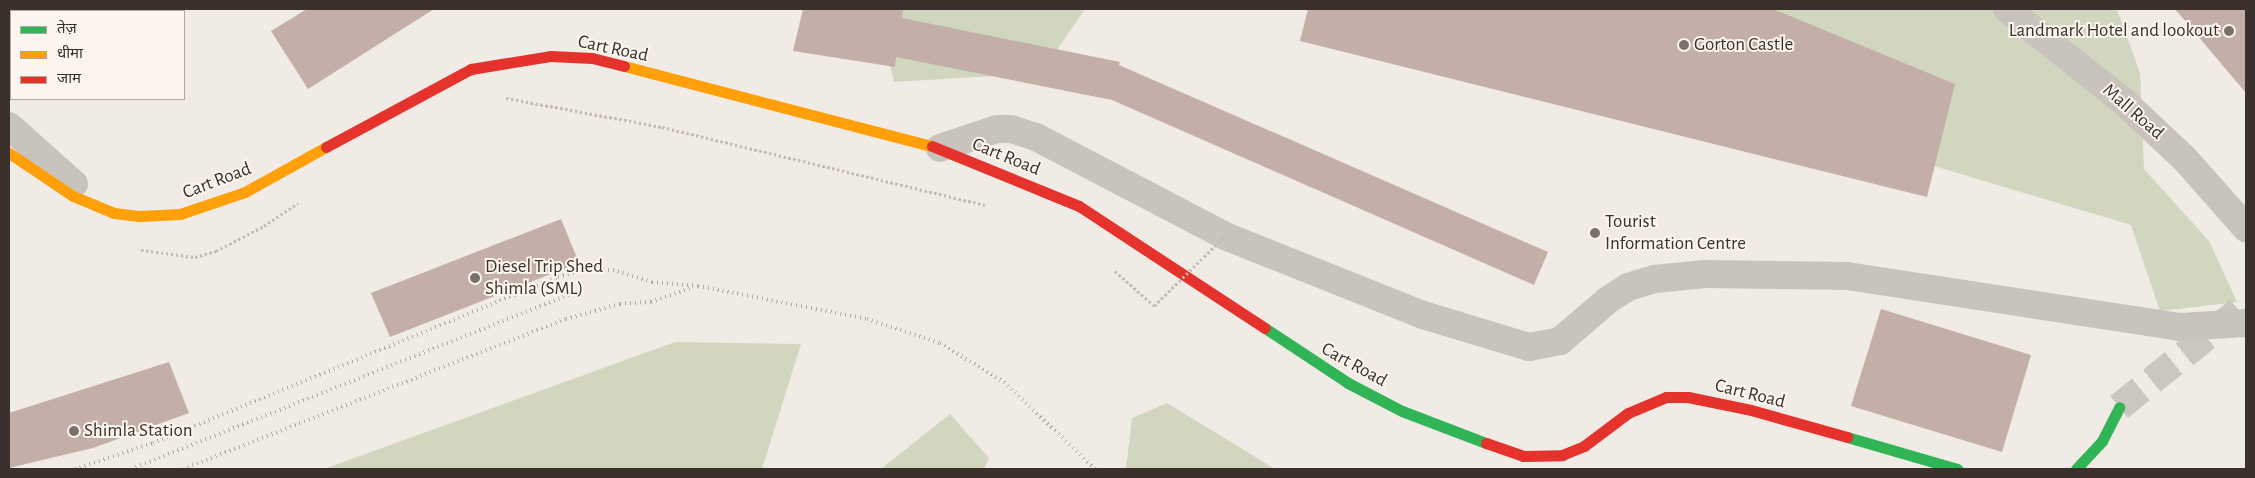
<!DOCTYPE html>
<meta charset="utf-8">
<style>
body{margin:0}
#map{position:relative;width:2255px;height:478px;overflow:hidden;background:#f0ebe5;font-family:"Alegreya Sans","Noto Sans Devanagari",sans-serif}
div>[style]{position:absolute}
.green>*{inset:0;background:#d1d6bf}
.building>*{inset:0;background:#c3afa7}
.primary-tunnel>*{height:28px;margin-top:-14px;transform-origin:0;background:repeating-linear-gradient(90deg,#ccc6c0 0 28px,transparent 0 42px)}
.path>*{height:3px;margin-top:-1.5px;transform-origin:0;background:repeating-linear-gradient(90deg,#c2bbb6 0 2.5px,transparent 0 5px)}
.street>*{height:28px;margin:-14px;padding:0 14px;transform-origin:14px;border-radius:14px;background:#c9c3be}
.fast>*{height:11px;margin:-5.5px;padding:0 5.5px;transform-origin:5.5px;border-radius:5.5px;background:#30b455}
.slow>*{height:11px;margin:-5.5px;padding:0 5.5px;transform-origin:5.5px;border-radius:5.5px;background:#ff9f0a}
.jam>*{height:11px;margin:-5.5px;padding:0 5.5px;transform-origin:5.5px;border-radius:5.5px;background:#e5322d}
.rail>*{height:4px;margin-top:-2px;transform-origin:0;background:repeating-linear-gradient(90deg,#b1aca8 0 1px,transparent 0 5px)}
.path-bridge>*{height:3px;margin-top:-1.5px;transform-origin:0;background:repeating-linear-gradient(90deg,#c2bbb6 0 2.5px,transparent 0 5px)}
.dots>*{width:14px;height:14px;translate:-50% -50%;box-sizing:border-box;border:2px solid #fbf5ee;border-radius:50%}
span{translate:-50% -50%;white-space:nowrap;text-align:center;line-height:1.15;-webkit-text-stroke:4px #fbf5ee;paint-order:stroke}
.poi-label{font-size:19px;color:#3b302b}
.right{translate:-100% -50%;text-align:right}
.left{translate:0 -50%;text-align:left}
.street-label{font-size:19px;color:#3b302b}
.frame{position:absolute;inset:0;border:10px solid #3b302b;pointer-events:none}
.legend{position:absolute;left:10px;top:10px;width:175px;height:90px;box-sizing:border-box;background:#fbf5ee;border:1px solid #aea6a0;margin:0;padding:6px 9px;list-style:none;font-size:15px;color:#3b302b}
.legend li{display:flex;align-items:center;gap:10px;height:25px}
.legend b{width:25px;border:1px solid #aea6a0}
</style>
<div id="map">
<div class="green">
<i style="clip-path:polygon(877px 9px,1085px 9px,1041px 73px,894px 82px)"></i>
<i style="clip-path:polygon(1638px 9px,2117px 9px,2140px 73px,2144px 169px,2209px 241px,2237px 302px,2160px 311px,2131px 225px,1904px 157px,1768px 20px)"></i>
<i style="clip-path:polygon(675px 342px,801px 344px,762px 469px,324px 469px)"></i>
<i style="clip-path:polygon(1167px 403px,1275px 469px,1126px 469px,1132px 418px)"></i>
<i style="clip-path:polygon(950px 414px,989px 458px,984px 469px,881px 469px)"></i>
</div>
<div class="building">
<i style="clip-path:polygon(307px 9px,434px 9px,308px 89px,271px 31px)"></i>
<i style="clip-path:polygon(803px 9px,903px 9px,902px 18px,1120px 62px,1119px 65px,1548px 252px,1534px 285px,1112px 100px,896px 57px,895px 67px,793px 51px)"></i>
<i style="clip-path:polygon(1308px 9px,1773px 9px,1955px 84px,1927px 197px,1300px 41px)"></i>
<i style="clip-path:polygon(2175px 9px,2246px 9px,2246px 93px)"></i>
<i style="clip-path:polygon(561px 219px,579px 263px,390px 337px,371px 293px)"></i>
<i style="clip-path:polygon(1881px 309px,2031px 355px,2002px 452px,1851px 406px)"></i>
<i style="clip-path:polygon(169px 362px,189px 413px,93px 448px,9px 468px,9px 413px)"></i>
</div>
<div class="primary-tunnel">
<i style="left:2119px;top:407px;width:163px;rotate:-38.8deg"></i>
</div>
<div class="path">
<i style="left:506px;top:98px;width:159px;rotate:10.5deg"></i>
<i style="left:662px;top:127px;width:332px;rotate:13.6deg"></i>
<i style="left:141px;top:250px;width:54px;rotate:7.4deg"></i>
<i style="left:195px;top:257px;width:22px;rotate:-16deg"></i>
<i style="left:216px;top:251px;width:54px;rotate:-27.5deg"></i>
<i style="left:264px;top:226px;width:41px;rotate:-34.1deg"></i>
<i style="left:1115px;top:271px;width:52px;rotate:41.9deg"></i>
</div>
<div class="street">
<i style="left:2007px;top:9px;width:148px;rotate:38.4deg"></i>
<i style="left:2123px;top:101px;width:83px;rotate:43.1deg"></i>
<i style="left:2184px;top:158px;width:94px;rotate:48.5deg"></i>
<i style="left:9px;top:126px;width:87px;rotate:41.7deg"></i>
<i style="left:940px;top:148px;width:60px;rotate:-18.4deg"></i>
<i style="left:997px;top:129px;width:14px"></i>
<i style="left:1011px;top:129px;width:26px;rotate:18deg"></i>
<i style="left:1036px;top:137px;width:213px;rotate:27.6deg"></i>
<i style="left:1225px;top:236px;width:213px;rotate:21.8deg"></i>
<i style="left:1423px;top:315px;width:111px;rotate:16.8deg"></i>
<i style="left:1529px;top:347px;width:32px;rotate:-11deg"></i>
<i style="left:1560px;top:341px;width:63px;rotate:-40.5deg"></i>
<i style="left:1608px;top:300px;width:24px;rotate:-33deg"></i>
<i style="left:1628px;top:287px;width:28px;rotate:-17deg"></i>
<i style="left:1655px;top:279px;width:50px;rotate:-5.7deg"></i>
<i style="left:1705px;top:274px;width:142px;rotate:0.8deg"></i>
<i style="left:1847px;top:276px;width:337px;rotate:8.7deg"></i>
<i style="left:2180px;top:327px;width:66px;rotate:-3.5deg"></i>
</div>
<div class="fast">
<i style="left:1265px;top:328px;width:100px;rotate:33.5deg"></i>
<i style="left:1348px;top:383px;width:61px;rotate:27.4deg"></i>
<i style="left:1402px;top:411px;width:90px;rotate:20.9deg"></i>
<i style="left:1847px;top:437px;width:115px;rotate:16.2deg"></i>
<i style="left:2076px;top:469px;width:38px;rotate:-47deg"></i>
<i style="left:2102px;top:441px;width:38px;rotate:-63deg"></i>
</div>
<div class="slow">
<i style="left:624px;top:66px;width:318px;rotate:14.6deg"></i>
<i style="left:9px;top:153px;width:77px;rotate:33.9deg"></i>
<i style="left:73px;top:196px;width:44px;rotate:22.5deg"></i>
<i style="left:114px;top:213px;width:25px;rotate:7deg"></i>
<i style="left:139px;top:216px;width:41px;rotate:-2.8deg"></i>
<i style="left:180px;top:214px;width:69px;rotate:-18.7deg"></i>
<i style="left:245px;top:192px;width:93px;rotate:-29.1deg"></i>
</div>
<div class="jam">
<i style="left:932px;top:146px;width:159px;rotate:22.2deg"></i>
<i style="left:1079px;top:206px;width:222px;rotate:33.3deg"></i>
<i style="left:326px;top:147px;width:165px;rotate:-28.3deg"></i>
<i style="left:471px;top:69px;width:80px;rotate:-9.3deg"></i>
<i style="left:550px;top:56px;width:42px;rotate:2.7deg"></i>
<i style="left:592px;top:58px;width:33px;rotate:14deg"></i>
<i style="left:1486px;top:443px;width:39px;rotate:19deg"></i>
<i style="left:1523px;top:456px;width:39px;rotate:-1deg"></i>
<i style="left:1562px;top:455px;width:24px;rotate:-22deg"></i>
<i style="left:1584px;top:446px;width:55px;rotate:-36.9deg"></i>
<i style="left:1628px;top:413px;width:41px;rotate:-22.8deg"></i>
<i style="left:1666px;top:397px;width:22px"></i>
<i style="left:1688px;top:397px;width:64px;rotate:11.7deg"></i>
<i style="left:1751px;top:410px;width:100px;rotate:15.7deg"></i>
</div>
<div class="rail">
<i style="left:75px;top:469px;width:82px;rotate:-18.4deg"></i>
<i style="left:153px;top:443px;width:438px;rotate:-22.3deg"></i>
<i style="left:558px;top:277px;width:26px;rotate:-16deg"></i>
<i style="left:583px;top:270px;width:30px"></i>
<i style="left:613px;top:270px;width:41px;rotate:17.1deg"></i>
<i style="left:652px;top:282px;width:46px;rotate:5deg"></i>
<i style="left:698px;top:286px;width:172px;rotate:11deg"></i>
<i style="left:867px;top:319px;width:77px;rotate:18.2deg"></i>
<i style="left:940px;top:343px;width:75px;rotate:31.4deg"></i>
<i style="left:1004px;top:382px;width:126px;rotate:43.7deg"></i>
<i style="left:131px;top:469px;width:473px;rotate:-21.7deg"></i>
<i style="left:183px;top:469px;width:411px;rotate:-21.4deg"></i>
<i style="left:566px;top:319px;width:56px;rotate:-15.5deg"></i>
<i style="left:620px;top:304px;width:31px;rotate:-4deg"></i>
<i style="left:651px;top:302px;width:45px;rotate:-19.7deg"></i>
</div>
<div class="path-bridge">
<i style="left:1154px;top:306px;width:100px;rotate:-44.6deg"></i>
</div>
<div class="dots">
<i style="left:2229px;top:31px;background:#7a716c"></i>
<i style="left:1684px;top:45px;background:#7a716c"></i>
<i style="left:1595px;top:233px;background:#7a716c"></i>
<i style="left:475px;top:278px;background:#7a716c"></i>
<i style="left:74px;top:431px;background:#7a716c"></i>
</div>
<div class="poi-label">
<span class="right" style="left:2219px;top:31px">Landmark Hotel and lookout</span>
<span class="left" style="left:1694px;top:45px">Gorton Castle</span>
<span class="left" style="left:1605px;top:233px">Tourist<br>Information Centre</span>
<span class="left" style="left:485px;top:278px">Diesel Trip Shed<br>Shimla (SML)</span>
<span class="left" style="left:84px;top:431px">Shimla Station</span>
</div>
<div class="street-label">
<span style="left:613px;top:49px;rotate:12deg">Cart Road</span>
<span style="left:2133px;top:112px;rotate:41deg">Mall Road</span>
<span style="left:1006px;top:157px;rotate:22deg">Cart Road</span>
<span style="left:217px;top:181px;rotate:-21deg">Cart Road</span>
<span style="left:1354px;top:365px;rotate:29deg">Cart Road</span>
<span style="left:1750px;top:394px;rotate:14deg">Cart Road</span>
</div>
<div class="frame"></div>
<ul class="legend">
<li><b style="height:6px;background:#30b455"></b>तेज़</li>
<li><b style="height:6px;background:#ff9f0a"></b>धीमा</li>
<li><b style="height:6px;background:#e5322d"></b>जाम</li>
</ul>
</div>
